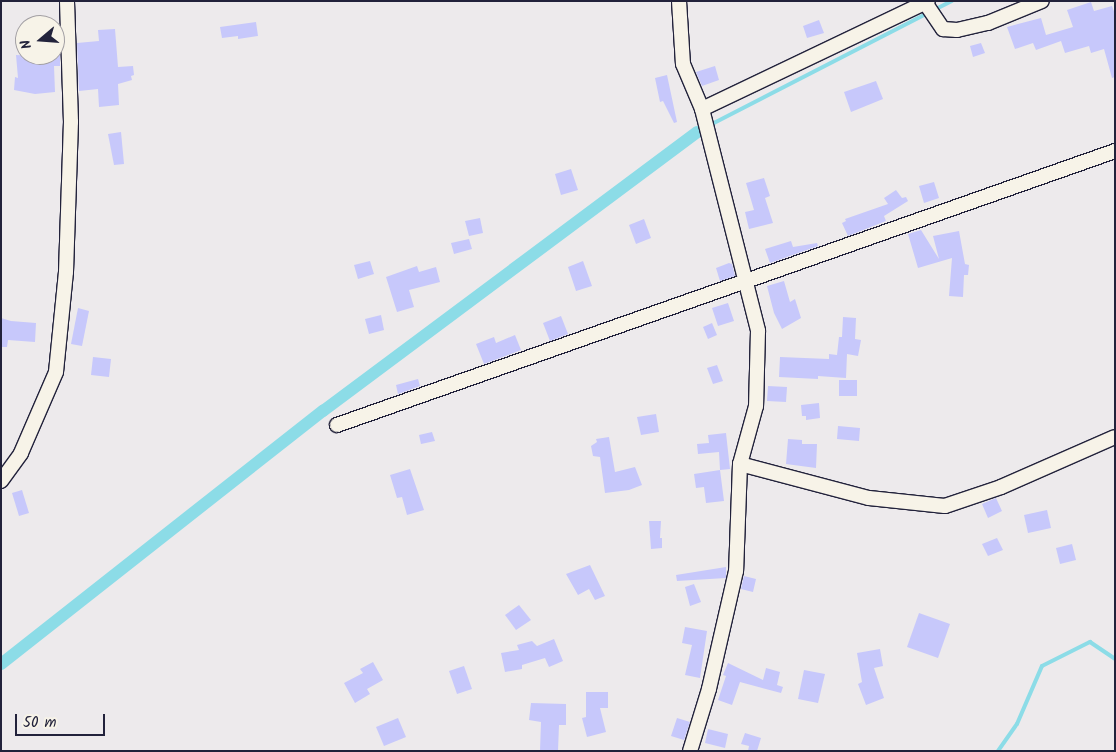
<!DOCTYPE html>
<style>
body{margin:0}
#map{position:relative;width:1116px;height:752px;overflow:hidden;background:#edeaec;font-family:Kalam,sans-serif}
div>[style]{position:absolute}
.stream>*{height:4px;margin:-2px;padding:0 2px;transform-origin:2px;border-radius:2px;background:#8cdce7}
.canal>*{height:12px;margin:-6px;padding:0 6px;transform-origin:6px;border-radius:6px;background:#8cdce7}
.building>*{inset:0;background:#c7c8fb}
.roads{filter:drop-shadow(1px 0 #22223b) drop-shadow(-1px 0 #22223b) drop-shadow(0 1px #22223b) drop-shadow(0 -1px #22223b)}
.minor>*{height:14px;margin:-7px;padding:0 7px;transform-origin:7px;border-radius:7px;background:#f7f3e8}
span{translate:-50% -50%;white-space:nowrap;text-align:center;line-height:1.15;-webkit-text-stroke:5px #f7f3e8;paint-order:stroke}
.frame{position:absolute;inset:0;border:2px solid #22223b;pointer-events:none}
.north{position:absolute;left:15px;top:15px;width:50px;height:50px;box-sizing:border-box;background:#f7f3e8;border:1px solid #a29fa3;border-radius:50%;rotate:252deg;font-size:14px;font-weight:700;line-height:20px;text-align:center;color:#22223b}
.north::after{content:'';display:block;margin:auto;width:18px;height:22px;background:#22223b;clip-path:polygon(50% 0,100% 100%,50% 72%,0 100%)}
.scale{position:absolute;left:15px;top:714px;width:90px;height:22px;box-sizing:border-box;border:2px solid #22223b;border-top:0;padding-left:6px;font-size:15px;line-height:18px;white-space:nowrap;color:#22223b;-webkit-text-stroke:4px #f7f3e8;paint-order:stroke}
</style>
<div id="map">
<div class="stream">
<i style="left:934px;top:10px;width:20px;rotate:-27deg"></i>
<i style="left:710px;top:125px;width:245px;rotate:-27.2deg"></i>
<i style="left:998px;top:751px;width:33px;rotate:-55deg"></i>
<i style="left:1017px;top:724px;width:63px;rotate:-66.7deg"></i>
<i style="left:1042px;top:666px;width:54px;rotate:-26.6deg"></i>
<i style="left:1090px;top:642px;width:30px;rotate:34deg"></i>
</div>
<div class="canal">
<i style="left:1px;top:664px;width:410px;rotate:-38.2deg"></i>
<i style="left:323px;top:411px;width:467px;rotate:-36.7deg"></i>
</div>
<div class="building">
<i style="clip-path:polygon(1091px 2px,1094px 11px,1112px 6px,1115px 14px,1115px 77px,1112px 78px,1104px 49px,1091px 53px,1089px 46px,1065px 53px,1061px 41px,1036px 50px,1033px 43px,1015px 49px,1007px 27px,1041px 18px,1046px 35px,1073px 27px,1067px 10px)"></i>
<i style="clip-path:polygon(819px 20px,824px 33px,807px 38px,803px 26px)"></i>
<i style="clip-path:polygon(256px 22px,258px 36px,238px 39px,238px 36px,222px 38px,220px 27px)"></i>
<i style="clip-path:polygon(115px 29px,118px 67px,133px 66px,134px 75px,131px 76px,132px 80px,118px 84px,119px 105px,99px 107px,98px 89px,79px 91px,77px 43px,99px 41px,98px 30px)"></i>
<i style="clip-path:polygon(981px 43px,985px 53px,973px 57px,970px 46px)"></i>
<i style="clip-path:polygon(55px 44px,60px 44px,60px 66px,54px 66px,55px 92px,35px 94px,14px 90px,15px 77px,18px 78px,16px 55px,55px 57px)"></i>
<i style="clip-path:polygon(715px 66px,719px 80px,702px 86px,696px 72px)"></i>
<i style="clip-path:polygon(667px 75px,677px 122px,674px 123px,663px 101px,660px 102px,655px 78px)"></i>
<i style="clip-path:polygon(876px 81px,883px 99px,851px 112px,844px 92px)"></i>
<i style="clip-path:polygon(121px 132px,124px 164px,114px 165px,108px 134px)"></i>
<i style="clip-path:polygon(571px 169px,578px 190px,561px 195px,555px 174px)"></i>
<i style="clip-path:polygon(764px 178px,770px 196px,765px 198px,773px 223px,749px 229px,745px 212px,754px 210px,746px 183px)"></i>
<i style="clip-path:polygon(934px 182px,939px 198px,924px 203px,919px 186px)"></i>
<i style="clip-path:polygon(896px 190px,902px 198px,906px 197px,908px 201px,884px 216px,886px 221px,848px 236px,842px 223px,846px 221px,845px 219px,888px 204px,884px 198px)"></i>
<i style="clip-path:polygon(480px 218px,483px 233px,469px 236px,465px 221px)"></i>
<i style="clip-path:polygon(644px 219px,651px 238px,636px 244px,629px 225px)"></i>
<i style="clip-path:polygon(921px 230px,939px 259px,933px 236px,959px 231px,965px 264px,969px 265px,968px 275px,964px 275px,963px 297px,949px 296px,952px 258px,918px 268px,908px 234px)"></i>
<i style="clip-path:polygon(469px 239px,472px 249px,454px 254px,451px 243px)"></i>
<i style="clip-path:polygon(791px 241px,793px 247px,817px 243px,818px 246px,770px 263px,765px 249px)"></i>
<i style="clip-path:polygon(370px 261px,374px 274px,358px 279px,354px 265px)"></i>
<i style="clip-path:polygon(583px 261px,592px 286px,576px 291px,568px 267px)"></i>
<i style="clip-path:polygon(729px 263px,732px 264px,735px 276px,720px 281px,716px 268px)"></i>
<i style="clip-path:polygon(417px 266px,419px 272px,436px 267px,440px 282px,409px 290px,414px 307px,397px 312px,386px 277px)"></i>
<i style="clip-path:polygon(784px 281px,790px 302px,795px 299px,801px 318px,782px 329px,774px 313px,767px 286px)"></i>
<i style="clip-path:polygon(728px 303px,734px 321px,718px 326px,712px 308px)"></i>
<i style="clip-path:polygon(78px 308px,89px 311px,82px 346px,71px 344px)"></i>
<i style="clip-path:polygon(381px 315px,384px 330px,369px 334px,365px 319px)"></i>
<i style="clip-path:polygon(561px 316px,568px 334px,550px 341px,543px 323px)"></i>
<i style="clip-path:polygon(843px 317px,856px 318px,855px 339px,861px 340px,858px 356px,847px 354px,846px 378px,818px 376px,818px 379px,779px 377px,780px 357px,829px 359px,829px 354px,837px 355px,839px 337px,842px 337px)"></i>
<i style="clip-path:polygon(1px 318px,11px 321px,36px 323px,35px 342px,8px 340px,7px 347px,1px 347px)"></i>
<i style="clip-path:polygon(712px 323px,717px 335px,708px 339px,703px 327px)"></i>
<i style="clip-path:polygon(515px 335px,521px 350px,484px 364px,476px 344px,494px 337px,496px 343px)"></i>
<i style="clip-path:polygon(93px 357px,111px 359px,109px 377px,91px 375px)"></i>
<i style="clip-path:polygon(717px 365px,723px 381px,713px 384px,707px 368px)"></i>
<i style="clip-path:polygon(418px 379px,420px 386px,398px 394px,396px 385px)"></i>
<i style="clip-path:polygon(839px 380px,857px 380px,857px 396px,839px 396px)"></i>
<i style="clip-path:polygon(768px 386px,787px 387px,786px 402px,767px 401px)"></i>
<i style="clip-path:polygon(819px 403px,820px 418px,806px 420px,806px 416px,802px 416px,801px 405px)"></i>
<i style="clip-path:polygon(656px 414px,659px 432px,641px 435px,637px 417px)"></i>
<i style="clip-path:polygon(838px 426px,860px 428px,859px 441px,837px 439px)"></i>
<i style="clip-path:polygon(432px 432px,435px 441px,421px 444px,419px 435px)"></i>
<i style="clip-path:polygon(726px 433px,730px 469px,720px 470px,719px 452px,698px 454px,697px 444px,709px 443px,708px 435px)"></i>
<i style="clip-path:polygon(609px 437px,615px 472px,635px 467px,642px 485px,629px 490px,605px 493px,600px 457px,593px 456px,591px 446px,597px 442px,596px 439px)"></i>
<i style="clip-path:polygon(788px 439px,802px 440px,802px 444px,817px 444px,816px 468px,786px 464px)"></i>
<i style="clip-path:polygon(410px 469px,424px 510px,407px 515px,402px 497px,397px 498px,390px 475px)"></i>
<i style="clip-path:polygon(720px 470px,724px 501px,706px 503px,704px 487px,696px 488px,694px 474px)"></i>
<i style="clip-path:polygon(22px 490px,29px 513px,19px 516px,12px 493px)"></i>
<i style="clip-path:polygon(996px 498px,1002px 511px,988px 518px,982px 504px)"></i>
<i style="clip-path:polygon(1047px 510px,1051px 528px,1028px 533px,1024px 515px)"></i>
<i style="clip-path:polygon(649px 521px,661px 521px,660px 538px,662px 538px,662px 548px,651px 549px)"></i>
<i style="clip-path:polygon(997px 538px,1003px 550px,988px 556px,982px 544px)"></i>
<i style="clip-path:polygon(1072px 544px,1076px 560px,1060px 564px,1056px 548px)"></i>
<i style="clip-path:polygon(590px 565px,605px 596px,595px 600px,589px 589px,578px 595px,566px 574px)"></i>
<i style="clip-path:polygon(726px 567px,726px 578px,677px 581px,676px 575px)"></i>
<i style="clip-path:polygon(744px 576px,756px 579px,753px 592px,741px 589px)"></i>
<i style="clip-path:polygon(694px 584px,701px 602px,690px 606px,685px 587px)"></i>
<i style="clip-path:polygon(519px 605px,531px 620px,516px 630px,505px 615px)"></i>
<i style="clip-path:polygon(919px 613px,950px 624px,938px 658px,907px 647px)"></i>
<i style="clip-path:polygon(685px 627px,707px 631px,700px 678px,685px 675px,692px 645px,682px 643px)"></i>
<i style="clip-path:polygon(554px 639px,563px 661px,549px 667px,545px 658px,522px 665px,522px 669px,505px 672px,501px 653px,519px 650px,517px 645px,532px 641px,537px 646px)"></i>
<i style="clip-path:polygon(880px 649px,883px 666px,874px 668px,884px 698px,866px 705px,858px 684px,862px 682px,857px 653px)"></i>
<i style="clip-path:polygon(373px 662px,383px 680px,367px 689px,370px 694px,355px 703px,344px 683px,363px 673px,360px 669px)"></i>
<i style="clip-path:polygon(728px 663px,763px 680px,766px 668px,780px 672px,777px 685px,783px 687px,781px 693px,740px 682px,732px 705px,718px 700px,726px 676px,723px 675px)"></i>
<i style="clip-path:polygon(464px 666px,472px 689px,457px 694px,449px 671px)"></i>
<i style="clip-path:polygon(804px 670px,825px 674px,818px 703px,798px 699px)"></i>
<i style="clip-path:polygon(586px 692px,608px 692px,608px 708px,600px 708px,606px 732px,587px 737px,582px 718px,586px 717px)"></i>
<i style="clip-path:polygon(531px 703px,566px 704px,566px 725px,559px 725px,558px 751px,540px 751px,541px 722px,529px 720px)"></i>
<i style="clip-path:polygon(398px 718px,406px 737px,384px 746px,376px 727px)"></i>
<i style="clip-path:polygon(677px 718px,690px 722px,684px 740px,671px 736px)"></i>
<i style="clip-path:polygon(708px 729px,728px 734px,725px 748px,705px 743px)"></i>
<i style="clip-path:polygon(745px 733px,761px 738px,757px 751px,748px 751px,749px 746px,741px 744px)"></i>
</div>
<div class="roads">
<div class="minor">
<i style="left:679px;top:1px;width:63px;rotate:86.4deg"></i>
<i style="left:683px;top:64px;width:49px;rotate:67.1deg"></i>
<i style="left:702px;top:109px;width:229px;rotate:75.8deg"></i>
<i style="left:758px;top:331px;width:75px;rotate:91.5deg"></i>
<i style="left:756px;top:406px;width:60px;rotate:105.4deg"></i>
<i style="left:740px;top:464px;width:107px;rotate:92.1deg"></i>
<i style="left:736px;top:571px;width:121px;rotate:102.9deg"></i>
<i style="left:709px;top:689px;width:65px;rotate:107deg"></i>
<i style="left:924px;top:1px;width:34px;rotate:56deg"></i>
<i style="left:943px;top:29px;width:14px;rotate:4deg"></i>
<i style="left:957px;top:30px;width:32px;rotate:-13deg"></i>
<i style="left:988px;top:23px;width:58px;rotate:-22.2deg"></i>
<i style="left:702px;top:109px;width:250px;rotate:-25.5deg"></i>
<i style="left:337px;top:425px;width:825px;rotate:-19.4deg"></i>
<i style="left:740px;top:464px;width:133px;rotate:14.8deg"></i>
<i style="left:869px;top:498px;width:76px;rotate:6deg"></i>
<i style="left:945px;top:506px;width:59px;rotate:-18.7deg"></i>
<i style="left:1001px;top:487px;width:124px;rotate:-23.7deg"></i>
<i style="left:1px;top:481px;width:34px;rotate:-54deg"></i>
<i style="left:21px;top:453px;width:88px;rotate:-66.6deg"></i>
<i style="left:56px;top:372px;width:100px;rotate:-84.3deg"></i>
<i style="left:66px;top:272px;width:150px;rotate:-88.1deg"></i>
<i style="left:71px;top:122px;width:121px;rotate:-91.9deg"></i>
</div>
</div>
<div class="frame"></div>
<div class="north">N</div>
<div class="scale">50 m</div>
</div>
